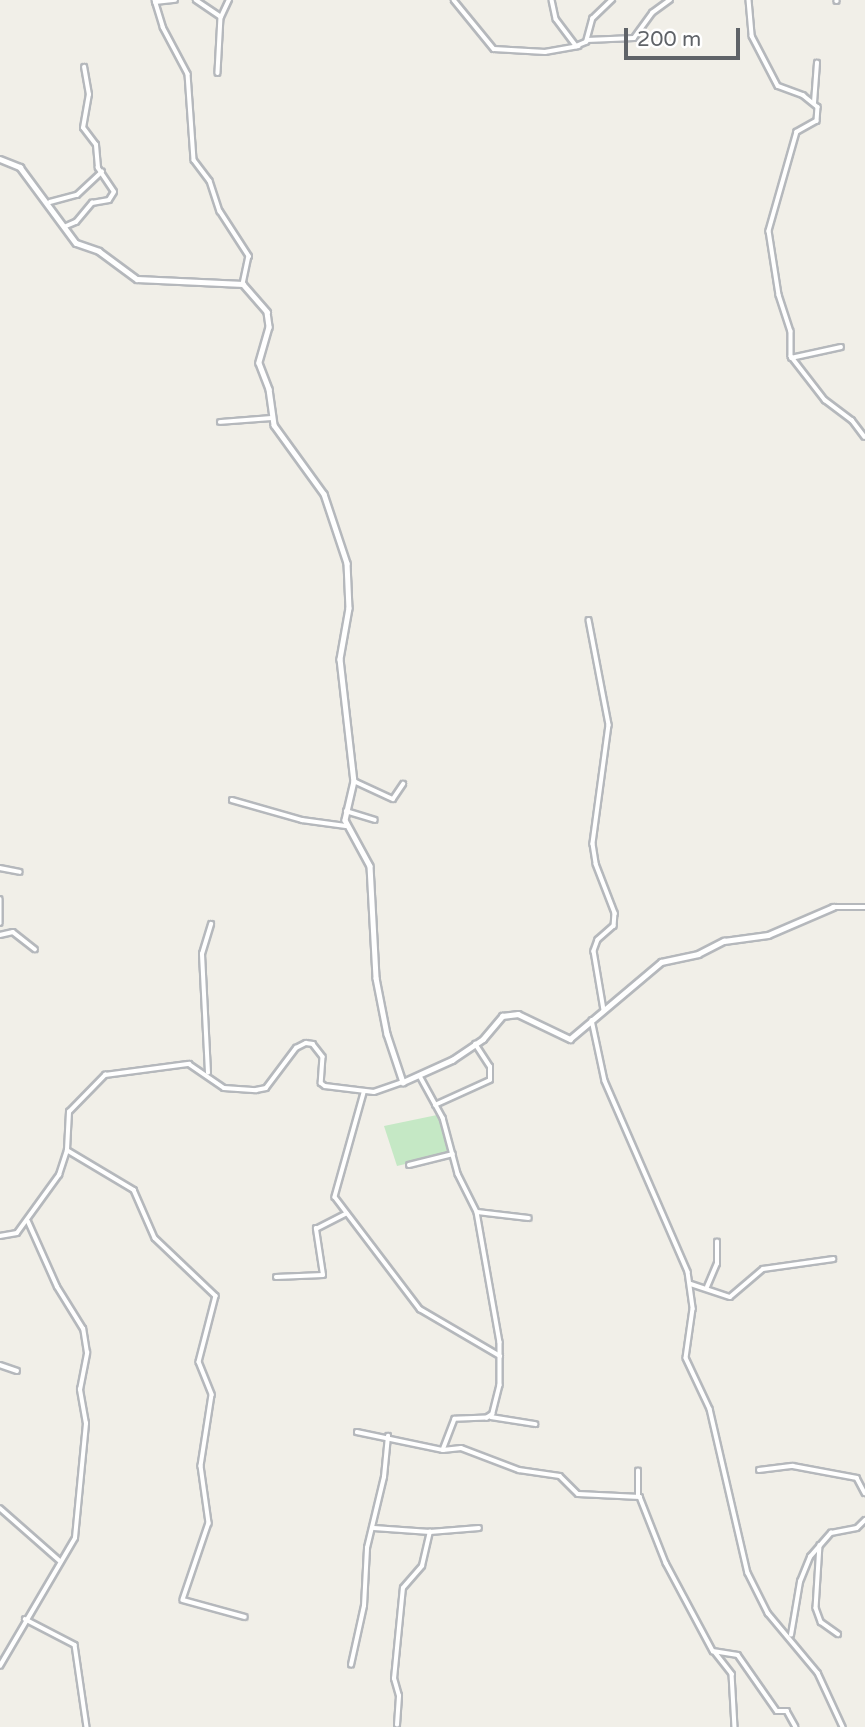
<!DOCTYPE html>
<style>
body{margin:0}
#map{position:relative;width:865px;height:1727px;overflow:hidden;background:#f1efe8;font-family:"Varela Round",sans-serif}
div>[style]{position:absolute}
.green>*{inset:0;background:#c5e8c5}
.roads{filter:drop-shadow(2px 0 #b5b8bc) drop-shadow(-2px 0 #b5b8bc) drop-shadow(0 2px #b5b8bc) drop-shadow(0 -2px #b5b8bc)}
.minor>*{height:3.5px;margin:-1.75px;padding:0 1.75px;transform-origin:1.75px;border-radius:1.75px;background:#fff}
.tertiary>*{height:4.5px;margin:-2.25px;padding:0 2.25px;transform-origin:2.25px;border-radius:2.25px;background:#fff}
span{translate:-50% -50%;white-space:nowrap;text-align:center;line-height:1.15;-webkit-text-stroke:5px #fff;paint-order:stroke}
.scale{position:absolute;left:624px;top:28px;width:116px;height:32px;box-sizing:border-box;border:4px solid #5f6368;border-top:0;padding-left:9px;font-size:21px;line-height:24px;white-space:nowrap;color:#5f6368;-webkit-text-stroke:5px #fff;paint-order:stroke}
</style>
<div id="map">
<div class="green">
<i style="clip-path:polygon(437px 1115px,451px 1153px,397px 1166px,384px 1126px)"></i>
</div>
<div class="roads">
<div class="minor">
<i style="left:155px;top:0;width:28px;rotate:73deg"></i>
<i style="left:163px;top:27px;width:53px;rotate:62deg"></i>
<i style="left:188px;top:74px;width:86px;rotate:86deg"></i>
<i style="left:194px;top:160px;width:26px;rotate:53deg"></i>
<i style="left:210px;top:181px;width:32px;rotate:72deg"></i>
<i style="left:220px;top:211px;width:54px;rotate:57.2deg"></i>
<i style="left:249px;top:256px;width:29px;rotate:102deg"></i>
<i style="left:196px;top:0;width:30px;rotate:34deg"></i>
<i style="left:221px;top:17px;width:56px;rotate:93.1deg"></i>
<i style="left:454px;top:0;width:63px;rotate:50.8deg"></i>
<i style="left:494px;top:49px;width:51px;rotate:3.4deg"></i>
<i style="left:545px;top:52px;width:34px;rotate:-10deg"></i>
<i style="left:552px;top:0;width:19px;rotate:78deg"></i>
<i style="left:556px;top:19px;width:34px;rotate:53deg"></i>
<i style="left:576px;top:46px;width:11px;rotate:-22deg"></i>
<i style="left:586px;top:42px;width:24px;rotate:-75deg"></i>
<i style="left:592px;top:19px;width:28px;rotate:-44deg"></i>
<i style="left:749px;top:0;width:36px;rotate:85deg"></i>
<i style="left:752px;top:36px;width:56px;rotate:62.5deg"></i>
<i style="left:778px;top:86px;width:27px;rotate:20deg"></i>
<i style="left:803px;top:95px;width:19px;rotate:39deg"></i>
<i style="left:818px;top:107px;width:14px;rotate:94deg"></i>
<i style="left:817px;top:121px;width:23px;rotate:151deg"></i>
<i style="left:797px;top:132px;width:103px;rotate:105.8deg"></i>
<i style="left:769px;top:231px;width:65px;rotate:81.1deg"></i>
<i style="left:779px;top:295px;width:38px;rotate:72deg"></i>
<i style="left:791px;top:331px;width:25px;rotate:90deg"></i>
<i style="left:791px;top:356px;width:56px;rotate:52.3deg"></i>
<i style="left:825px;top:400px;width:34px;rotate:37deg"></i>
<i style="left:852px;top:420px;width:21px;rotate:53deg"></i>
<i style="left:837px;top:0;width:1px;rotate:90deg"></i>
<i style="left:155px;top:2px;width:20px;rotate:-6deg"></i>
<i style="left:221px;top:17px;width:19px;rotate:-65deg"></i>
<i style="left:587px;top:40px;width:47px;rotate:-2.4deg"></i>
<i style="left:634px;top:38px;width:31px;rotate:-54deg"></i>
<i style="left:652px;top:13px;width:22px;rotate:-36deg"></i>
<i style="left:814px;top:103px;width:40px;rotate:-85.7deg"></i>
<i style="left:50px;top:202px;width:28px;rotate:-15deg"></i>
<i style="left:77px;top:195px;width:34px;rotate:-43deg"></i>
<i style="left:64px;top:227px;width:13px;rotate:-23deg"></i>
<i style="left:76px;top:222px;width:25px;rotate:-50deg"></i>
<i style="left:92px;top:203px;width:17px;rotate:-10deg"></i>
<i style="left:109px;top:200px;width:9px;rotate:-58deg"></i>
<i style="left:114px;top:192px;width:29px;rotate:-124deg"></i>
<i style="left:98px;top:168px;width:23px;rotate:-95deg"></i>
<i style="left:96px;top:145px;width:21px;rotate:-127deg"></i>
<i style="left:83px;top:128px;width:34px;rotate:-80deg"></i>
<i style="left:89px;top:95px;width:28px;rotate:-100deg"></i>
<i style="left:791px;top:358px;width:51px;rotate:-12.4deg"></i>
<i style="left:220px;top:422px;width:53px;rotate:-4.3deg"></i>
<i style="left:589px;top:620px;width:107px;rotate:79.2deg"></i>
<i style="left:609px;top:725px;width:120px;rotate:97.7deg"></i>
<i style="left:593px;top:844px;width:20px;rotate:81deg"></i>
<i style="left:596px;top:864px;width:53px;rotate:68.8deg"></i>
<i style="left:615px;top:913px;width:13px;rotate:94deg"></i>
<i style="left:614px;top:926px;width:21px;rotate:139deg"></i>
<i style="left:598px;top:940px;width:12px;rotate:110deg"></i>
<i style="left:594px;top:951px;width:60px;rotate:80.4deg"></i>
<i style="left:354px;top:781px;width:43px;rotate:24.8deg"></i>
<i style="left:393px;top:799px;width:18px;rotate:-56deg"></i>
<i style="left:232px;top:800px;width:73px;rotate:15.9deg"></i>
<i style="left:302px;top:820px;width:44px;rotate:7.8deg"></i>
<i style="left:346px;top:811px;width:30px;rotate:17deg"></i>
<i style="left:0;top:868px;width:20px;rotate:11deg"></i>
<i style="left:0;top:899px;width:24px;rotate:90deg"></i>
<i style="left:0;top:935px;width:13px;rotate:-13deg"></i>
<i style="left:13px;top:932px;width:28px;rotate:38deg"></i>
<i style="left:592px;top:1020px;width:62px;rotate:78deg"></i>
<i style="left:605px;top:1081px;width:208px;rotate:66.5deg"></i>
<i style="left:688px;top:1272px;width:37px;rotate:82deg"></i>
<i style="left:693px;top:1309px;width:49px;rotate:98.1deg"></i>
<i style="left:686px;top:1358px;width:56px;rotate:64.8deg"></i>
<i style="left:710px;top:1409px;width:168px;rotate:77deg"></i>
<i style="left:748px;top:1573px;width:45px;rotate:63.4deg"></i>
<i style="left:768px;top:1613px;width:78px;rotate:50.2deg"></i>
<i style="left:818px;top:1673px;width:60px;rotate:65.2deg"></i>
<i style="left:208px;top:1073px;width:119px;rotate:-92.9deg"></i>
<i style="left:202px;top:954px;width:31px;rotate:-73deg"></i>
<i style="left:420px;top:1076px;width:48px;rotate:61.3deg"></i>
<i style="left:443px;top:1118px;width:58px;rotate:75deg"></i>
<i style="left:458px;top:1174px;width:42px;rotate:63.4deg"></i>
<i style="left:477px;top:1212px;width:132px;rotate:80deg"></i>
<i style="left:500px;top:1342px;width:43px;rotate:90deg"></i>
<i style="left:500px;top:1385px;width:30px;rotate:104deg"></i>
<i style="left:493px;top:1414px;width:7px;rotate:146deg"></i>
<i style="left:487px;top:1418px;width:32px;rotate:178deg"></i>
<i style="left:455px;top:1419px;width:33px;rotate:111deg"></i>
<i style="left:364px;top:1093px;width:108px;rotate:105.6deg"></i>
<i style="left:335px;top:1197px;width:141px;rotate:52.8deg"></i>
<i style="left:420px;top:1309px;width:93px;rotate:30.4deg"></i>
<i style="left:435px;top:1105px;width:60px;rotate:-24.4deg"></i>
<i style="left:490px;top:1080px;width:13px;rotate:-90deg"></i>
<i style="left:490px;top:1067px;width:27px;rotate:-123deg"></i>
<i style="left:67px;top:1150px;width:78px;rotate:30.8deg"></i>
<i style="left:134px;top:1190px;width:52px;rotate:66.4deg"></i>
<i style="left:155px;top:1238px;width:84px;rotate:43.6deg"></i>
<i style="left:216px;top:1296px;width:68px;rotate:104.4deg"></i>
<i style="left:199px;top:1362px;width:35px;rotate:68deg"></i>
<i style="left:212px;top:1395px;width:72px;rotate:98.8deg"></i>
<i style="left:201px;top:1466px;width:58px;rotate:82deg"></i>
<i style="left:209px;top:1523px;width:81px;rotate:108.7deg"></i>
<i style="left:183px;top:1600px;width:64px;rotate:15.3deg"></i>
<i style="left:409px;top:1165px;width:45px;rotate:-14deg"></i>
<i style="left:477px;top:1212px;width:52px;rotate:6.6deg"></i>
<i style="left:0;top:1236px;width:17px;rotate:-10deg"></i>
<i style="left:17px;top:1233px;width:72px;rotate:-54.1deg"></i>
<i style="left:59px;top:1175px;width:26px;rotate:-72deg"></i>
<i style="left:67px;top:1150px;width:38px;rotate:-87deg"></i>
<i style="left:69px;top:1112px;width:52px;rotate:-45.8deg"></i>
<i style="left:105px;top:1075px;width:85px;rotate:-7.5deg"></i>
<i style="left:189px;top:1064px;width:42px;rotate:34.4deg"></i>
<i style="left:224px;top:1088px;width:32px;rotate:4deg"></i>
<i style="left:256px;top:1090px;width:10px;rotate:-11deg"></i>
<i style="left:266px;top:1088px;width:50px;rotate:-53.1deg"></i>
<i style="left:296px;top:1048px;width:11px;rotate:-27deg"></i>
<i style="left:306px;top:1043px;width:7px;rotate:8deg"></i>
<i style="left:313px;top:1044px;width:16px;rotate:52deg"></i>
<i style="left:323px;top:1057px;width:26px;rotate:94deg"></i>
<i style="left:321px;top:1083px;width:5px;rotate:37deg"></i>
<i style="left:325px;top:1086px;width:49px;rotate:7deg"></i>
<i style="left:374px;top:1092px;width:31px;rotate:-19deg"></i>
<i style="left:276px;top:1277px;width:47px;rotate:-2.4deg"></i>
<i style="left:323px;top:1275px;width:47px;rotate:-98.7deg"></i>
<i style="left:316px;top:1229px;width:34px;rotate:-27deg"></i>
<i style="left:691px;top:1284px;width:41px;rotate:18.4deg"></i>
<i style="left:730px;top:1297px;width:43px;rotate:-40.3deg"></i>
<i style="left:763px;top:1269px;width:71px;rotate:-8.1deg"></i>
<i style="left:707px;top:1287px;width:25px;rotate:-67deg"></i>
<i style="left:717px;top:1264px;width:22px;rotate:-90deg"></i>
<i style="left:0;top:1365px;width:18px;rotate:19deg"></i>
<i style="left:491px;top:1417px;width:45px;rotate:9deg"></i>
<i style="left:357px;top:1432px;width:88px;rotate:11.8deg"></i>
<i style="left:443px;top:1450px;width:18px;rotate:-6deg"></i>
<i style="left:461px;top:1448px;width:62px;rotate:20.8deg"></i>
<i style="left:519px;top:1470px;width:41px;rotate:8.3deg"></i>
<i style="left:560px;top:1476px;width:25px;rotate:45deg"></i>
<i style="left:578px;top:1494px;width:62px;rotate:2.8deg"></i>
<i style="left:640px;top:1497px;width:71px;rotate:68.5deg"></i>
<i style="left:666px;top:1563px;width:100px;rotate:61.9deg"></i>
<i style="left:713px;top:1651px;width:25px;rotate:9deg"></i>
<i style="left:738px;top:1655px;width:68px;rotate:55.1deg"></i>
<i style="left:777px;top:1711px;width:10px"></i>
<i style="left:787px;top:1711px;width:18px;rotate:61deg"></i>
<i style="left:759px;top:1470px;width:34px;rotate:-7deg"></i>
<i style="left:793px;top:1466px;width:65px;rotate:10.6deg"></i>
<i style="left:857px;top:1478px;width:17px;rotate:62deg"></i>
<i style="left:638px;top:1496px;width:25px;rotate:-90deg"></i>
<i style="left:0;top:1508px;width:79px;rotate:41.4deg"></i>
<i style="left:374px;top:1528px;width:56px;rotate:4.1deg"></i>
<i style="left:430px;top:1532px;width:49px;rotate:-4.7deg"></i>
<i style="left:820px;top:1545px;width:63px;rotate:93.6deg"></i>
<i style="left:816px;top:1608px;width:15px;rotate:70deg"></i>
<i style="left:821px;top:1622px;width:21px;rotate:35deg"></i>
<i style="left:25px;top:1619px;width:56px;rotate:27.5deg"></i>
<i style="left:75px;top:1645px;width:83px;rotate:81.7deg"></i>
<i style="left:791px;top:1635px;width:54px;rotate:-80.4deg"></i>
<i style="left:800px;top:1582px;width:27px;rotate:-68deg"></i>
<i style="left:810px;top:1557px;width:32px;rotate:-49deg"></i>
<i style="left:831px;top:1533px;width:26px;rotate:-11deg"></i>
<i style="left:857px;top:1528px;width:11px;rotate:-45deg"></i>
<i style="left:715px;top:1652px;width:28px;rotate:52deg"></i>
<i style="left:732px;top:1674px;width:53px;rotate:86.8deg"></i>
<i style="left:351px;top:1665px;width:60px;rotate:-77.6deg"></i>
<i style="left:364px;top:1606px;width:58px;rotate:-87deg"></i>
<i style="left:367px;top:1548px;width:73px;rotate:-76.5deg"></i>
<i style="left:384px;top:1477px;width:41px;rotate:-84.4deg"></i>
<i style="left:0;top:1666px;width:148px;rotate:-59.6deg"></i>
<i style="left:75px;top:1538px;width:115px;rotate:-84.5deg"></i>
<i style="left:86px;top:1424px;width:35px;rotate:-100deg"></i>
<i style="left:80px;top:1390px;width:38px;rotate:-79deg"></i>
<i style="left:87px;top:1353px;width:24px;rotate:-99deg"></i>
<i style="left:83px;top:1329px;width:49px;rotate:-121.8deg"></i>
<i style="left:57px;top:1287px;width:71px;rotate:-114deg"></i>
<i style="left:397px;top:1725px;width:29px;rotate:-86deg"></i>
<i style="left:399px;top:1696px;width:18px;rotate:-106deg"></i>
<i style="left:394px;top:1679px;width:91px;rotate:-84.4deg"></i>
<i style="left:403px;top:1588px;width:29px;rotate:-49deg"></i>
<i style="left:422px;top:1566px;width:35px;rotate:-77deg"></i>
</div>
<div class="tertiary">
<i style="left:0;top:159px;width:22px;rotate:22deg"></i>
<i style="left:20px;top:167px;width:94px;rotate:53.6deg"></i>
<i style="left:76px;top:243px;width:24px;rotate:19deg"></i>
<i style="left:99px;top:251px;width:47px;rotate:36.4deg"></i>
<i style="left:137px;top:279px;width:106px;rotate:2.7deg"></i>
<i style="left:243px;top:284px;width:37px;rotate:49deg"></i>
<i style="left:267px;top:312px;width:15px;rotate:82deg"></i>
<i style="left:269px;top:327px;width:37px;rotate:106deg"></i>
<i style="left:259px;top:363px;width:28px;rotate:69deg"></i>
<i style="left:269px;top:389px;width:36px;rotate:82deg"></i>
<i style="left:274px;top:425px;width:85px;rotate:54.1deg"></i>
<i style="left:324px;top:494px;width:73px;rotate:71.6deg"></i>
<i style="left:347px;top:563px;width:45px;rotate:87.5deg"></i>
<i style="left:349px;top:608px;width:52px;rotate:100deg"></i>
<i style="left:340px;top:659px;width:123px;rotate:83.5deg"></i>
<i style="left:354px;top:781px;width:40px;rotate:103deg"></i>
<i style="left:345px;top:820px;width:52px;rotate:61.5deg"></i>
<i style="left:370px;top:866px;width:112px;rotate:86.9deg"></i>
<i style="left:376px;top:978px;width:57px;rotate:78.9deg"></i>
<i style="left:387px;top:1034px;width:51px;rotate:71.6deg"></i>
<i style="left:403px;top:1082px;width:54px;rotate:-24.2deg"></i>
<i style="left:452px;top:1060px;width:37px;rotate:-34deg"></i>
<i style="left:483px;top:1039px;width:30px;rotate:-50deg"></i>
<i style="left:502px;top:1016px;width:16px;rotate:-7deg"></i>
<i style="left:518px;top:1014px;width:58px;rotate:25.7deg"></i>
<i style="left:570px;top:1039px;width:119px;rotate:-40.2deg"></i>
<i style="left:661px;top:962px;width:38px;rotate:-12deg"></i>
<i style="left:698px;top:954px;width:29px;rotate:-27deg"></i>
<i style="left:724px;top:941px;width:44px;rotate:-7.8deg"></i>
<i style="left:768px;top:935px;width:71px;rotate:-23.3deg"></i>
<i style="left:833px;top:907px;width:32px"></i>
</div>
</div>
<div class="scale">200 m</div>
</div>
